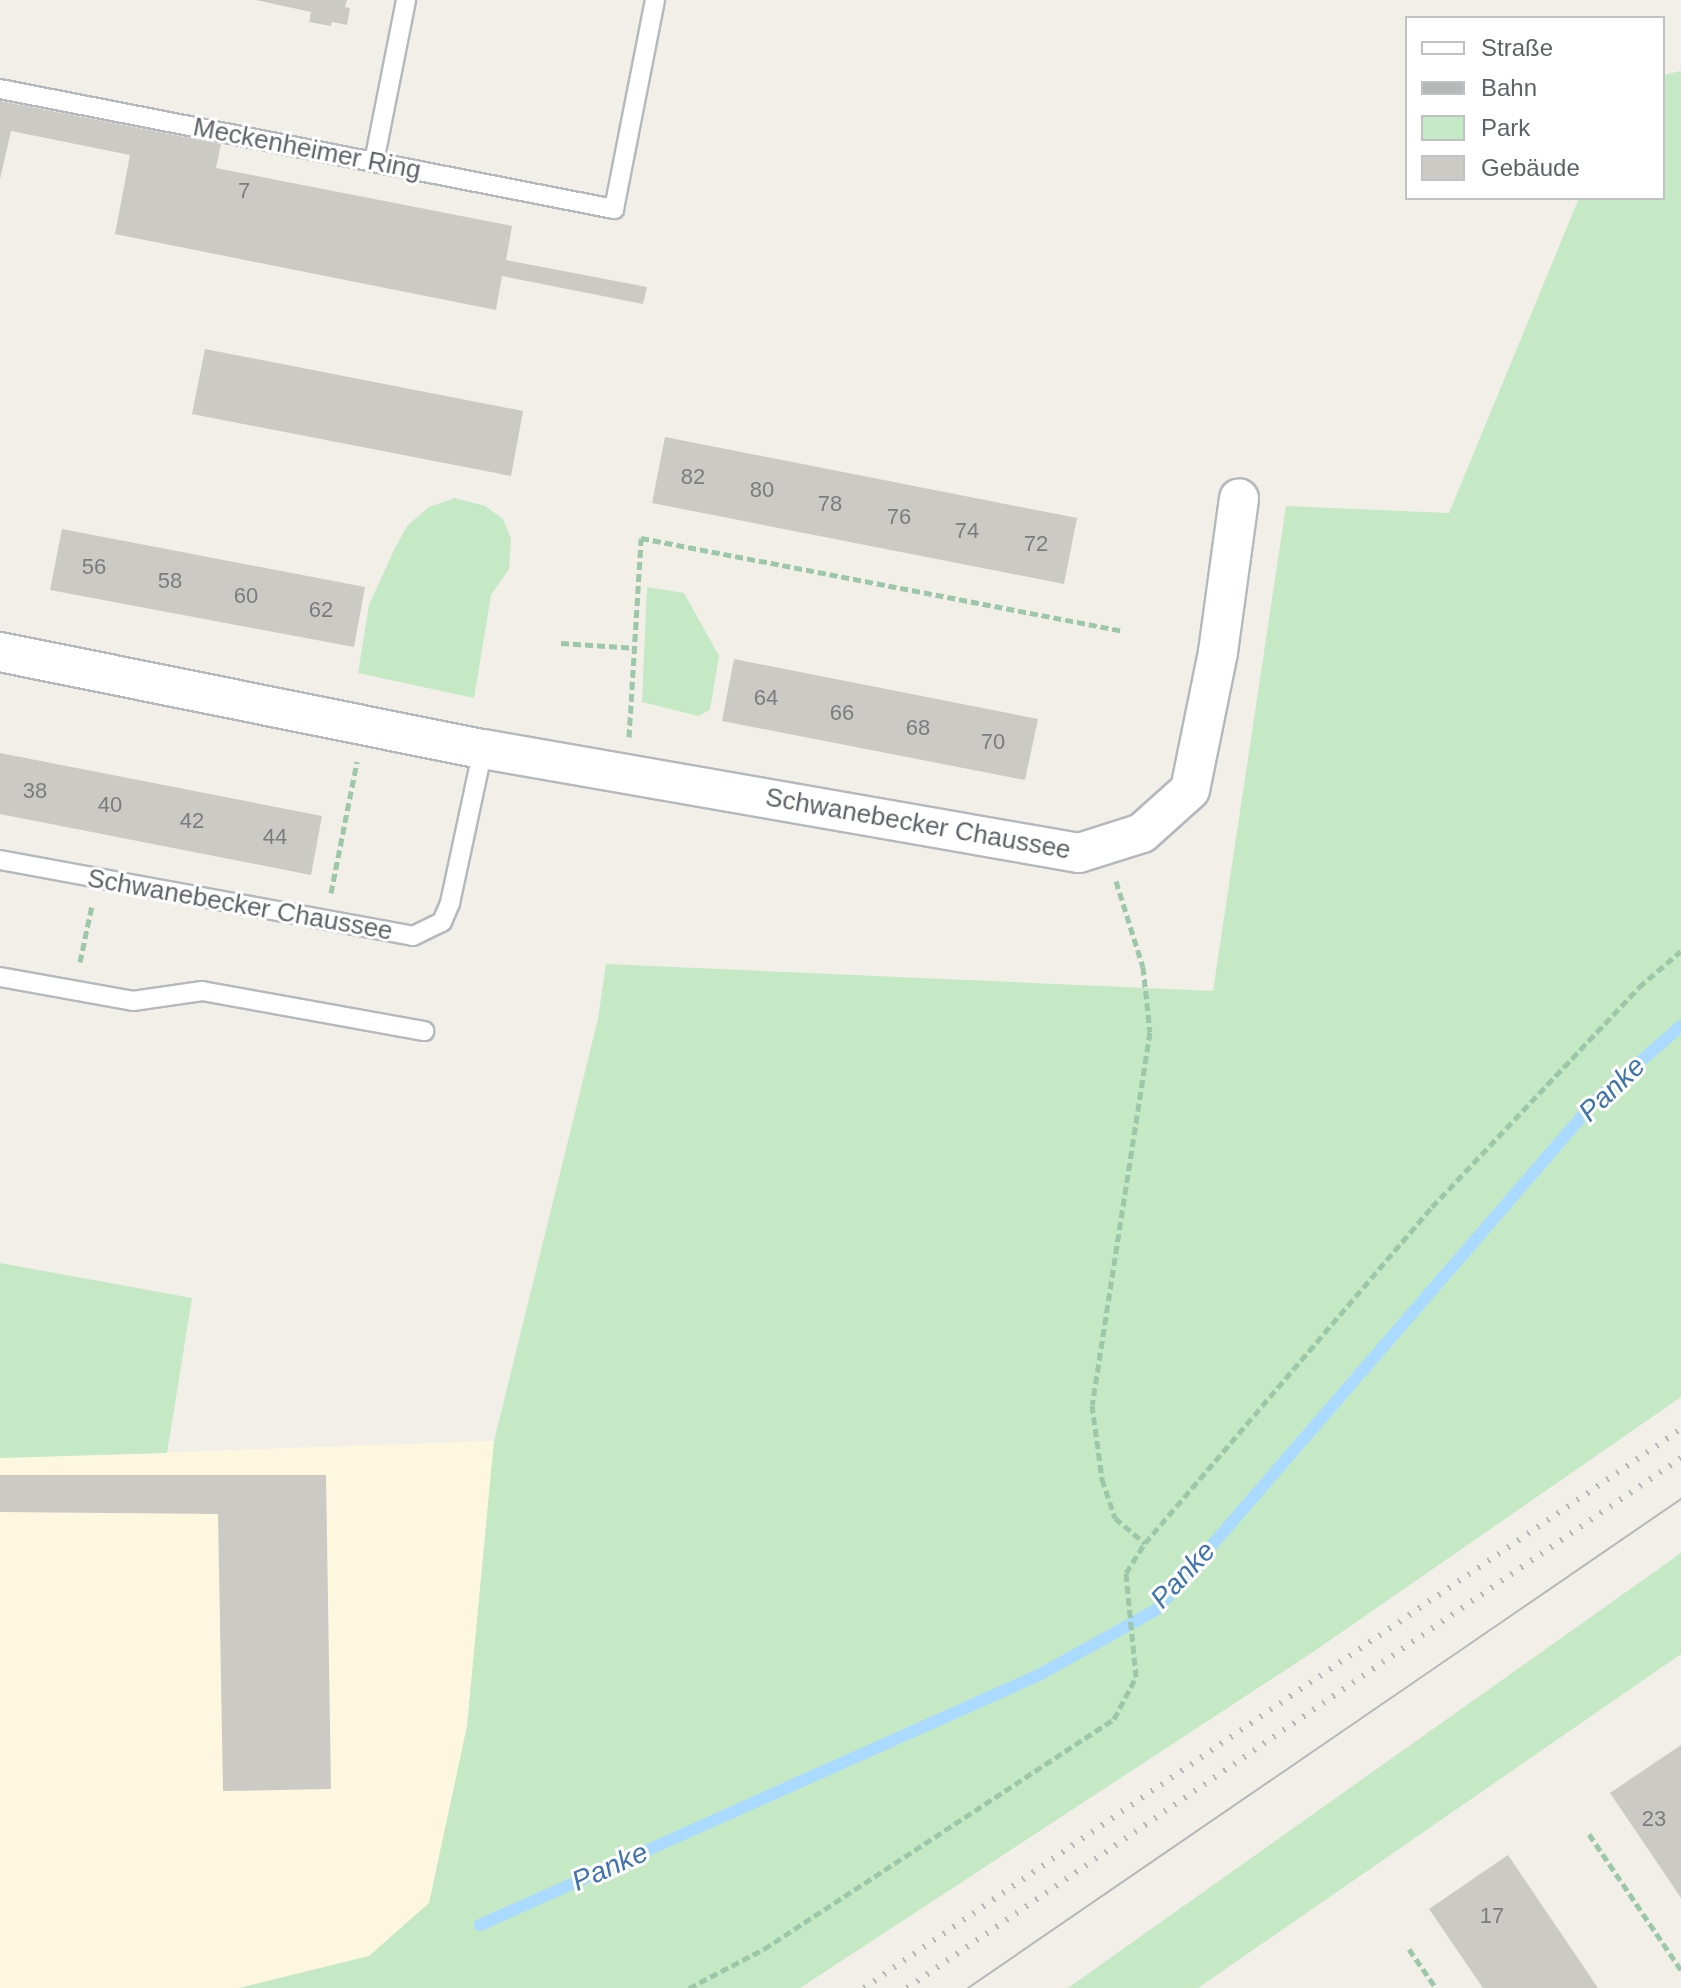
<!DOCTYPE html>
<meta charset="utf-8">
<style>
body{margin:0}
#map{position:relative;width:1681px;height:1988px;overflow:hidden;background:#f1efe8;font-family:Arial,sans-serif}
div>[style]{position:absolute}
.commercial>*{inset:0;background:#fef7e0}
.green>*{inset:0;background:#c5e8c5}
.stream>*{height:12px;margin:-6px;padding:0 6px;transform-origin:6px;border-radius:6px;background:#aadaff}
.building>*{inset:0;background:#cccac5}
.path>*{height:5px;margin-top:-2.5px;transform-origin:0;background:repeating-linear-gradient(90deg,#9cc7a9 0 8px,transparent 0 12px)}
.roads{filter:drop-shadow(2px 0 #b5b8bc) drop-shadow(-2px 0 #b5b8bc) drop-shadow(0 2px #b5b8bc) drop-shadow(0 -2px #b5b8bc)}
.lane>*{height:18px;margin:-9px;padding:0 9px;transform-origin:9px;border-radius:9px;background:#fff}
.street>*{height:38px;margin:-19px;padding:0 19px;transform-origin:19px;border-radius:19px;background:#fff}
.tram>*{height:2px;margin:-1px;padding:0 1px;transform-origin:1px;border-radius:1px;background:#b6b7b8}
.rail>*{height:6px;margin-top:-3px;transform-origin:0;background:repeating-linear-gradient(90deg,#b6b7b8 0 2px,transparent 0 12px)}
span{translate:-50% -50%;white-space:nowrap;text-align:center;line-height:1.15;-webkit-text-stroke:6px #fff;paint-order:stroke}
.number-label{font-size:22px;color:#7a7d7f}
.number-label span{-webkit-text-stroke-width:0}
.street-label{font-size:26px;color:#5f6368}
.water-label{font-size:28px;color:#4174aa;font-style:italic}
.legend{position:absolute;left:1405px;top:16px;width:260px;height:184px;box-sizing:border-box;background:#fff;border:2px solid #bfc1c3;margin:0;padding:10px 14px;list-style:none;font-size:24px;color:#5f6368}
.legend li{display:flex;align-items:center;gap:16px;height:40px}
.legend b{width:40px;border:2px solid #bfc1c3}
</style>
<div id="map">
<div class="commercial">
<i style="clip-path:polygon(494px 1441px,467px 1726px,429px 1904px,369px 1956px,239px 1988px,0 1988px,0 1458px)"></i>
</div>
<div class="green">
<i style="clip-path:polygon(1681px 71px,1681px 1397px,1313px 1652px,800px 1988px,239px 1988px,369px 1956px,429px 1903px,467px 1726px,494px 1441px,598px 1019px,606px 964px,1213px 991px,1286px 506px,1449px 513px,1579px 198px,1663px 198px,1663px 75px)"></i>
<i style="clip-path:polygon(455px 498px,485px 506px,503px 519px,511px 539px,509px 569px,491px 595px,474px 698px,358px 673px,369px 605px,394px 550px,407px 526px,429px 507px)"></i>
<i style="clip-path:polygon(647px 587px,684px 593px,719px 656px,710px 710px,698px 716px,642px 702px)"></i>
<i style="clip-path:polygon(0 1263px,192px 1298px,167px 1453px,0 1458px)"></i>
<i style="clip-path:polygon(1681px 1553px,1681px 1654px,1198px 1988px,1068px 1988px)"></i>
</div>
<div class="stream">
<i style="left:480px;top:1925px;width:612px;rotate:-24.1deg"></i>
<i style="left:1039px;top:1675px;width:134px;rotate:-29.1deg"></i>
<i style="left:1156px;top:1610px;width:675px;rotate:-49.21deg"></i>
<i style="left:1597px;top:1099px;width:111px;rotate:-41deg"></i>
</div>
<div class="building">
<i style="clip-path:polygon(256px 0,347px 0,345px 7px,350px 8px,347px 25px,332px 22px,331px 26px,309px 22px,311px 12px)"></i>
<i style="clip-path:polygon(0 101px,221px 144px,216px 168px,512px 226px,506px 260px,647px 287px,643px 304px,502px 276px,496px 310px,115px 234px,130px 155px,11px 131px,0 179px)"></i>
<i style="clip-path:polygon(205px 349px,523px 411px,511px 476px,192px 414px)"></i>
<i style="clip-path:polygon(665px 437px,1077px 518px,1064px 584px,652px 503px)"></i>
<i style="clip-path:polygon(62px 529px,365px 587px,354px 647px,50px 590px)"></i>
<i style="clip-path:polygon(734px 659px,1038px 719px,1025px 780px,722px 721px)"></i>
<i style="clip-path:polygon(0 753px,322px 816px,311px 875px,0 814px)"></i>
<i style="clip-path:polygon(0 1475px,326px 1475px,331px 1789px,223px 1791px,218px 1514px,0 1512px)"></i>
<i style="clip-path:polygon(1681px 1745px,1681px 1898px,1610px 1793px)"></i>
<i style="clip-path:polygon(1508px 1855px,1554px 1923px,1598px 1988px,1483px 1988px,1429px 1909px)"></i>
</div>
<div class="path">
<i style="left:561px;top:643px;width:76px;rotate:3.8deg"></i>
<i style="left:629px;top:737px;width:199px;rotate:-86.5deg"></i>
<i style="left:641px;top:538px;width:491px;rotate:10.9deg"></i>
<i style="left:1116px;top:881px;width:90px;rotate:72.6deg"></i>
<i style="left:1143px;top:967px;width:65px;rotate:83.9deg"></i>
<i style="left:1150px;top:1032px;width:377px;rotate:98.8deg"></i>
<i style="left:1092px;top:1405px;width:75px;rotate:82.3deg"></i>
<i style="left:1102px;top:1479px;width:41px;rotate:71.6deg"></i>
<i style="left:1115px;top:1518px;width:39px;rotate:40deg"></i>
<i style="left:331px;top:893px;width:134px;rotate:-78.8deg"></i>
<i style="left:80px;top:962px;width:58px;rotate:-78.1deg"></i>
<i style="left:1589px;top:1834px;width:164px;rotate:55.9deg"></i>
<i style="left:1409px;top:1949px;width:47px;rotate:55.3deg"></i>
<i style="left:689px;top:1988px;width:85px;rotate:-27.5deg"></i>
<i style="left:764px;top:1949px;width:419px;rotate:-33.3deg"></i>
<i style="left:1114px;top:1719px;width:47px;rotate:-62.4deg"></i>
<i style="left:1136px;top:1677px;width:104px;rotate:-95.5deg"></i>
<i style="left:1126px;top:1573px;width:36px;rotate:-58deg"></i>
<i style="left:1145px;top:1543px;width:442px;rotate:-49.5deg"></i>
<i style="left:1432px;top:1207px;width:302px;rotate:-46.7deg"></i>
<i style="left:1639px;top:987px;width:55px;rotate:-40.6deg"></i>
</div>
<div class="roads">
<div class="lane">
<i style="left:0;top:89px;width:626px;rotate:11.06deg"></i>
<i style="left:614px;top:209px;width:213px;rotate:-78.9deg"></i>
<i style="left:374px;top:162px;width:165px;rotate:-78.8deg"></i>
<i style="left:0;top:860px;width:420px;rotate:10.4deg"></i>
<i style="left:413px;top:936px;width:32px;rotate:-26deg"></i>
<i style="left:442px;top:922px;width:21px;rotate:-67deg"></i>
<i style="left:450px;top:903px;width:157px;rotate:-77.9deg"></i>
<i style="left:0;top:977px;width:135px;rotate:10.2deg"></i>
<i style="left:133px;top:1001px;width:70px;rotate:-8.2deg"></i>
<i style="left:202px;top:991px;width:226px;rotate:10.2deg"></i>
</div>
<div class="street">
<i style="left:0;top:652px;width:493px;rotate:11.4deg"></i>
<i style="left:483px;top:749px;width:605px;rotate:9.9deg"></i>
<i style="left:1079px;top:853px;width:66px;rotate:-17.6deg"></i>
<i style="left:1142px;top:833px;width:64px;rotate:-41.9deg"></i>
<i style="left:1190px;top:790px;width:141px;rotate:-78.5deg"></i>
<i style="left:1218px;top:652px;width:155px;rotate:-82.2deg"></i>
</div>
</div>
<div class="tram">
<i style="left:968px;top:1988px;width:865px;rotate:-34.44deg"></i>
</div>
<div class="rail">
<i style="left:864px;top:1988px;width:990px;rotate:-34.38deg"></i>
<i style="left:907px;top:1988px;width:938px;rotate:-34.4deg"></i>
</div>
<div class="number-label">
<span style="left:244px;top:191px">7</span>
<span style="left:693px;top:477px">82</span>
<span style="left:762px;top:490px">80</span>
<span style="left:830px;top:504px">78</span>
<span style="left:899px;top:517px">76</span>
<span style="left:967px;top:531px">74</span>
<span style="left:1036px;top:544px">72</span>
<span style="left:94px;top:567px">56</span>
<span style="left:170px;top:581px">58</span>
<span style="left:246px;top:596px">60</span>
<span style="left:321px;top:610px">62</span>
<span style="left:766px;top:698px">64</span>
<span style="left:842px;top:713px">66</span>
<span style="left:918px;top:728px">68</span>
<span style="left:993px;top:742px">70</span>
<span style="left:35px;top:791px">38</span>
<span style="left:110px;top:805px">40</span>
<span style="left:192px;top:821px">42</span>
<span style="left:275px;top:837px">44</span>
<span style="left:1654px;top:1819px">23</span>
<span style="left:1492px;top:1916px">17</span>
</div>
<div class="street-label">
<span style="left:307px;top:149px;rotate:11deg">Meckenheimer Ring</span>
<span style="left:918px;top:824px;rotate:10deg">Schwanebecker Chaussee</span>
<span style="left:240px;top:905px;rotate:10deg">Schwanebecker Chaussee</span>
</div>
<div class="water-label">
<span style="left:1612px;top:1089px;rotate:-44deg">Panke</span>
<span style="left:1183px;top:1575px;rotate:-47deg">Panke</span>
<span style="left:610px;top:1867px;rotate:-24deg">Panke</span>
</div>
<ul class="legend">
<li><b style="height:10px;background:#fff"></b>Straße</li>
<li><b style="height:10px;background:#b6b7b8"></b>Bahn</li>
<li><b style="height:22px;background:#c5e8c5"></b>Park</li>
<li><b style="height:22px;background:#cccac5"></b>Gebäude</li>
</ul>
</div>
